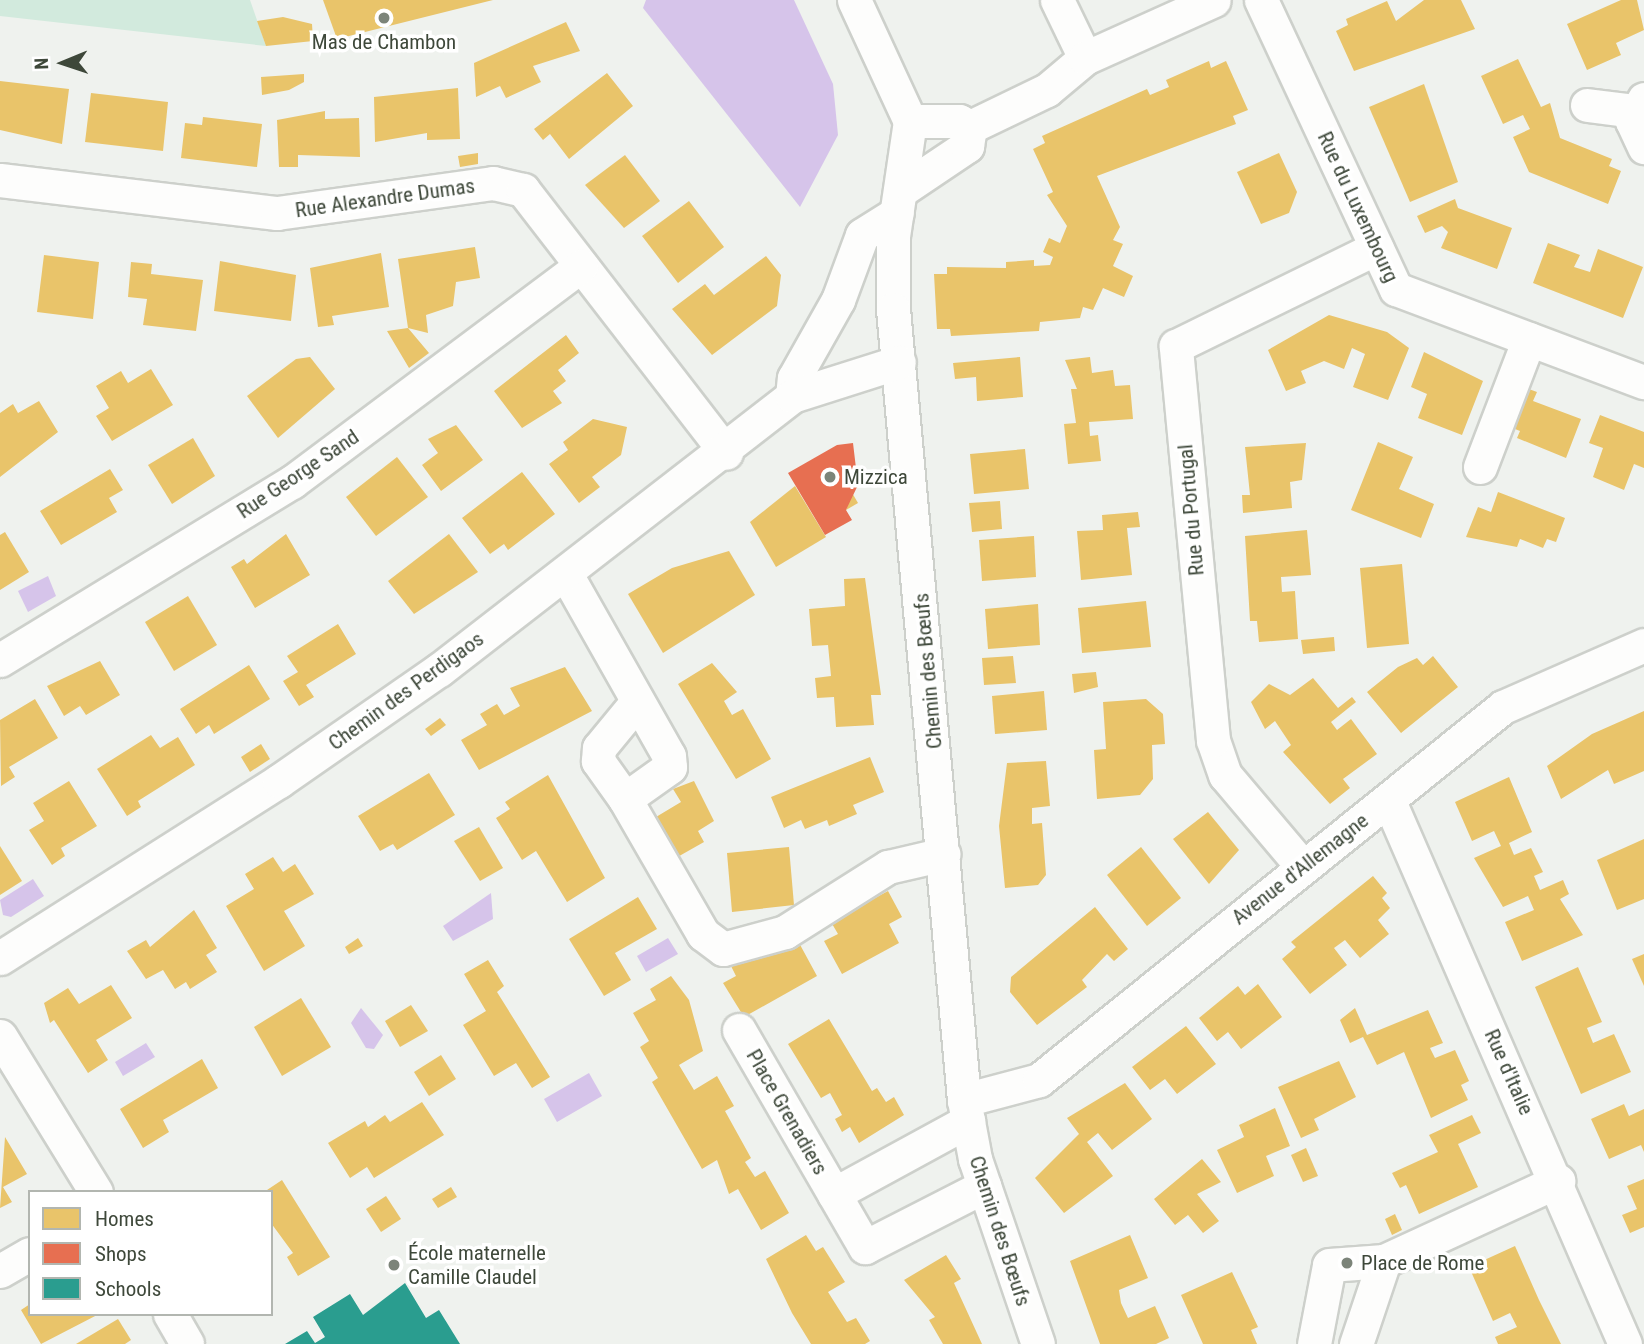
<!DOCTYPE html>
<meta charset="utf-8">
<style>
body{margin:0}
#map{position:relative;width:1644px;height:1344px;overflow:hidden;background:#eff2ee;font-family:"Roboto Condensed",sans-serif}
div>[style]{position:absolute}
.green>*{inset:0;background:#d2eadd}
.water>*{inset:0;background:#d6c4ea}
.homes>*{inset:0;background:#e9c46a}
.shops>*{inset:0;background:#e76f51}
.schools>*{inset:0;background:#2a9d8f}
.roads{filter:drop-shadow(2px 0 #cdd0cb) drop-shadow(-2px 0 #cdd0cb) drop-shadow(0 2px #cdd0cb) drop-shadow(0 -2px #cdd0cb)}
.minor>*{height:33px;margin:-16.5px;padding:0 16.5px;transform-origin:16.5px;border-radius:16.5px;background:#fdfdfc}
.dots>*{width:19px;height:19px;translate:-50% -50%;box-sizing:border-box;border:4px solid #fff;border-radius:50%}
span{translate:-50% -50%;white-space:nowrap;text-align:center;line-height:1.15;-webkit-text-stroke:7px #fff;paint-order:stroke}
.poi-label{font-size:21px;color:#3e483a}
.left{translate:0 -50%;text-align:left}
.street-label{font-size:21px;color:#3e483a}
.legend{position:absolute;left:28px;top:1190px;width:245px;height:126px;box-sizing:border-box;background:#fff;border:2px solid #b2b6b0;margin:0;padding:9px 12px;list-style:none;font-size:21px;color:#3e483a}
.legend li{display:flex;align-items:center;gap:14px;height:35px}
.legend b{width:35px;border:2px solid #b2b6b0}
.north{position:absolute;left:28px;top:28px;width:70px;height:70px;-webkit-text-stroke:5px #fff;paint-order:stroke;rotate:268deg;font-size:19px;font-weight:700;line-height:28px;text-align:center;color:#3e483a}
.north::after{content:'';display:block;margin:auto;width:24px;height:32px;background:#3e483a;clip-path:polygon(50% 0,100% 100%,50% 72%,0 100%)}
</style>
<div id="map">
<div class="green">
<i style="clip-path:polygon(0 0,250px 0,266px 46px,0 16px)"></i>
</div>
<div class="water">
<i style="clip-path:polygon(646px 0,794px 0,833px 84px,838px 135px,800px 207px,643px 8px)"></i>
<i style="clip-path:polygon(48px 576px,56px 596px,28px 612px,18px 591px)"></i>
<i style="clip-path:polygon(33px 879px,44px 896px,11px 917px,3px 915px,0 900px)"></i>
<i style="clip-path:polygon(491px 893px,493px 919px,453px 941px,443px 926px)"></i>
<i style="clip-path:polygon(668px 938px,678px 954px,646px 972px,637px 956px)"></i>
<i style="clip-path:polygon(361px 1008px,383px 1035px,374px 1049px,366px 1048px,351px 1023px)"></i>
<i style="clip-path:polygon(146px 1043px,155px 1057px,123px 1076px,115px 1062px)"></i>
<i style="clip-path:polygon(589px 1073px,602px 1096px,557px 1122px,544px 1099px)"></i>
</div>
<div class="homes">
<i style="clip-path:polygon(323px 0,493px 0,337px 39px)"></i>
<i style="clip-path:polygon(1424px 0,1461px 0,1475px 29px,1354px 71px,1336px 31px,1348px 25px,1346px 19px,1387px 1px,1396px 21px)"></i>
<i style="clip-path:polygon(1621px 0,1637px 0,1644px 30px,1616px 43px,1621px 55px,1587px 70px,1567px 24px)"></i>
<i style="clip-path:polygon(283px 17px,312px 24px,313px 41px,266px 46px,257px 21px)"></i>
<i style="clip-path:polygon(566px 22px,580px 51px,533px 66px,541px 82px,506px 98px,500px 86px,476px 97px,474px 63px)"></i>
<i style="clip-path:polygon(1518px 59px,1541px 107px,1550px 103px,1560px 138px,1612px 159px,1609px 166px,1621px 171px,1608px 204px,1529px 172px,1513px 137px,1530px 129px,1523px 115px,1503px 124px,1481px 76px)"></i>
<i style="clip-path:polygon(1209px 61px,1211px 68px,1226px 61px,1248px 110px,1233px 116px,1236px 124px,1097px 176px,1120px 227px,1113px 240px,1123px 244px,1113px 266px,1133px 276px,1124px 297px,1103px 288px,1093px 310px,1083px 307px,1080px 318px,1040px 322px,1039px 331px,951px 336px,950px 329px,937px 329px,934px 274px,947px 274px,947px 267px,1006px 268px,1006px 262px,1034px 260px,1034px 266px,1050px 265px,1053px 257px,1043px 252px,1049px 238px,1060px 243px,1067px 226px,1047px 195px,1053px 192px,1033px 149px,1045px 143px,1042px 136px,1147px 89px,1150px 95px,1169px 87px,1166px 80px)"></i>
<i style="clip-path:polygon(607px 73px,633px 106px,569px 159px,550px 134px,543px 140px,534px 129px)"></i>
<i style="clip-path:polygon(304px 74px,304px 82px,289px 90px,262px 95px,261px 77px)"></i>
<i style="clip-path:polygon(0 81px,69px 89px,62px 144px,0 130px)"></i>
<i style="clip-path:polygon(1424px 84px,1458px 182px,1410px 202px,1369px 107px)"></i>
<i style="clip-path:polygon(458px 88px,460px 139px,427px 140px,427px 133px,375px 142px,374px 97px)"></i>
<i style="clip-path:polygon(91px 93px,168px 102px,163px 151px,85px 142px)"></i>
<i style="clip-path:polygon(325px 111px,325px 119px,359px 118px,360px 157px,298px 155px,298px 167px,279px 167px,277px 120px)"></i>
<i style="clip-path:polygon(203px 117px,262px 124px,257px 167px,181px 158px,185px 123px,202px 125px)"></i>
<i style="clip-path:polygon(478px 153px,478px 164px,460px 167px,458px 156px)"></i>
<i style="clip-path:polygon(1279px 153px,1297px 192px,1289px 213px,1261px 224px,1237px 172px)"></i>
<i style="clip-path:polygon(625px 155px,660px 201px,624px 228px,585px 185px)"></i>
<i style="clip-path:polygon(1455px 199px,1458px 208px,1512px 228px,1497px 269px,1441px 248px,1448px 232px,1442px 226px,1425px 233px,1417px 216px)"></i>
<i style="clip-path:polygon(689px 201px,724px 247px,678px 283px,642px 236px)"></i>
<i style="clip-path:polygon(1548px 243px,1580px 255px,1574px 267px,1590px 272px,1598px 249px,1643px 267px,1623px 318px,1533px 283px)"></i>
<i style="clip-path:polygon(475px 247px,480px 278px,456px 282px,453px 306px,426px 315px,428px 333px,408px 328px,429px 353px,409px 368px,387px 331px,408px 328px,398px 259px)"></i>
<i style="clip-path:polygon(381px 253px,389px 307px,332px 316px,334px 325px,318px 327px,310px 268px)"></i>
<i style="clip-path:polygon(44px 255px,99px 262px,93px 319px,37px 312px)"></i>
<i style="clip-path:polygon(766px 256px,781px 275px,777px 306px,712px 355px,672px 309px,705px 284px,714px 295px)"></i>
<i style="clip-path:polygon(220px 261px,296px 275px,291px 321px,214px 311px)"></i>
<i style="clip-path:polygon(131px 262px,152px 264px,151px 274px,203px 280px,196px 331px,143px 325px,147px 299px,128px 297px)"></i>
<i style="clip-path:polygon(1329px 315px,1387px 332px,1409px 348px,1388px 400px,1353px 387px,1365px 354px,1352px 348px,1344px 369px,1324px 361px,1301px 371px,1306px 383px,1286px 391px,1268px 350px)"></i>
<i style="clip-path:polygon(566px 335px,579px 353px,558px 370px,566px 381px,553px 391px,562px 403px,522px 428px,494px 391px)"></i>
<i style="clip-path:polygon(1424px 352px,1483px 381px,1462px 435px,1418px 418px,1427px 394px,1411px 387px)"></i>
<i style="clip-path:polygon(310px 357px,335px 389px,278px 438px,247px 396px,296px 359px)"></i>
<i style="clip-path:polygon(1020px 357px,1023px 397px,977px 401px,976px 377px,955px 379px,953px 363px)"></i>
<i style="clip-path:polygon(1090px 357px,1092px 373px,1113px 370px,1115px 386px,1130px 385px,1133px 419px,1089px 422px,1090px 436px,1098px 435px,1101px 461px,1068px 464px,1064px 424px,1076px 423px,1071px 389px,1077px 389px,1065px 360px)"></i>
<i style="clip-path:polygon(151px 369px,173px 405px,112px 441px,96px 416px,109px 408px,96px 386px,121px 371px,128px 383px)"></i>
<i style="clip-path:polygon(1521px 386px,1537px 392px,1533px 401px,1581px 419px,1566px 458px,1517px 438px,1520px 431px,1505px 425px)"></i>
<i style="clip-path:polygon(39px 401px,58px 432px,0 477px,0 413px,13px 404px,18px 413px)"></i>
<i style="clip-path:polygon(1600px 415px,1644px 432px,1644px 468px,1634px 464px,1624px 490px,1593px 477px,1603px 448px,1589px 443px)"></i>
<i style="clip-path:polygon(593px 419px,627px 427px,621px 455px,592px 477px,600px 487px,579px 503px,549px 464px,568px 450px,563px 442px)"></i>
<i style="clip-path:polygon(456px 425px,483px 460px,441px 491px,422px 465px,438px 453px,428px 439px)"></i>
<i style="clip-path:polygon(193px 438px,215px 476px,172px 504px,148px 465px)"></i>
<i style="clip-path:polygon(1378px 442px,1413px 457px,1399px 489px,1434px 504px,1421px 538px,1351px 510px)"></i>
<i style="clip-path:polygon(1306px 443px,1302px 480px,1290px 482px,1292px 508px,1243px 513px,1242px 495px,1250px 495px,1245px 447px)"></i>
<i style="clip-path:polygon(1025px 449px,1029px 489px,974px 494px,970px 454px)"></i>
<i style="clip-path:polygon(397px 457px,428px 497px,376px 536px,346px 497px)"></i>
<i style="clip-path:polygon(110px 469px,123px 490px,109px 498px,117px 512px,61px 545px,40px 511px)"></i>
<i style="clip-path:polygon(522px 472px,555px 514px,508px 550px,504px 544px,490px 554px,462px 518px)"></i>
<i style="clip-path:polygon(795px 486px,826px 537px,776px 567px,750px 522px)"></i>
<i style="clip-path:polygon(851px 491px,858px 503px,846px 510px)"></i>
<i style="clip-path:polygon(1498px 492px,1565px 518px,1556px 542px,1547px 539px,1543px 548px,1520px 539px,1517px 547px,1466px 537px,1478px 507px,1491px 512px)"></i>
<i style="clip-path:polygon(1000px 501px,1002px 529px,972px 532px,969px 503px)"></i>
<i style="clip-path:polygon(1138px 512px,1140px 527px,1127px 528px,1132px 575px,1081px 580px,1077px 531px,1103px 530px,1102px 515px)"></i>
<i style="clip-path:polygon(1307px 530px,1311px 575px,1281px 577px,1282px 592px,1295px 591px,1298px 639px,1259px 642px,1257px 621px,1250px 621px,1245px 536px)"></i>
<i style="clip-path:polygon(5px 532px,29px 572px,0 590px,0 535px)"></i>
<i style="clip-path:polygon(286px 534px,310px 575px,255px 608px,231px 567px,244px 559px,247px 564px)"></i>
<i style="clip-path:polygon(449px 534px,478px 572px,414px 614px,388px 581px)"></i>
<i style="clip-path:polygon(1034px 536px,1036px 577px,982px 581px,979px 540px)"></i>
<i style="clip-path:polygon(729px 551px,755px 595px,663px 653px,628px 594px,672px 568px)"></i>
<i style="clip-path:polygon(1402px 564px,1409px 644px,1367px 648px,1360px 568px)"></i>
<i style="clip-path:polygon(865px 578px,881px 695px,871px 695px,874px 725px,836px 727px,834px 697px,817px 698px,815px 678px,831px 676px,828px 645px,812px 646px,809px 609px,845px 606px,844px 579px)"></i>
<i style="clip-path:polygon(188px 596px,217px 645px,174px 671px,145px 622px)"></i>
<i style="clip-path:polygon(1146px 601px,1151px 647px,1082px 653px,1078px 608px)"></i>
<i style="clip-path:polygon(1038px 604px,1040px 645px,988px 649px,985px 609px)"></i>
<i style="clip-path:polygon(338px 624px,356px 654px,306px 685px,314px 697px,299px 706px,283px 681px,298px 672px,287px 656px)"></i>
<i style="clip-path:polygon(1334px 637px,1335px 651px,1303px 654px,1301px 640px)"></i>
<i style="clip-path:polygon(1013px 656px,1016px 683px,984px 685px,982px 658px)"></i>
<i style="clip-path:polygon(1433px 656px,1458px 687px,1401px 733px,1367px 692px,1398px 667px,1417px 658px,1423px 665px)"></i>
<i style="clip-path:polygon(100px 661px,120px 695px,86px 715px,80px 706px,64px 716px,47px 686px)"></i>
<i style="clip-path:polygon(712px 663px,737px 692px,724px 701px,732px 715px,743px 709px,771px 759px,736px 779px,678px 684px)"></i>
<i style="clip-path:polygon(249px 665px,270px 699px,214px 734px,209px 725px,196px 734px,180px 709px)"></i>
<i style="clip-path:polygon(565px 667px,592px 711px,479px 770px,461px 740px,487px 725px,480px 714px,497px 704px,504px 715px,520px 706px,510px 688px)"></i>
<i style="clip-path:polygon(1096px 672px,1098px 687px,1074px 693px,1072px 674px)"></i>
<i style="clip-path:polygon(1313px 678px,1338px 708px,1352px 697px,1356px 702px,1331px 722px,1337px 730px,1351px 719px,1377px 754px,1343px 779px,1350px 788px,1330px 804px,1283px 752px,1291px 745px,1275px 721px,1265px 729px,1251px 702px,1269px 684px,1290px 695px)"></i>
<i style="clip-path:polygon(1044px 691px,1047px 730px,995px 734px,992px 696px)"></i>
<i style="clip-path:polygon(35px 699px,58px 738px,9px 767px,15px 777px,1px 786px,0 720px)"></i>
<i style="clip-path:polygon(1146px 699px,1163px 714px,1165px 744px,1152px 745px,1153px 779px,1140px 795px,1097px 799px,1094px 750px,1106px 749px,1103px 702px)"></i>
<i style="clip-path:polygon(1644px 711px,1644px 771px,1614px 784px,1608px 770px,1561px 799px,1547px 766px,1592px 734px)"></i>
<i style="clip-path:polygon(440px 718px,446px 725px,431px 736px,425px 729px)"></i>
<i style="clip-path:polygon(151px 735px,160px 748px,178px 737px,195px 765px,138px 801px,141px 807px,127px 816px,97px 769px)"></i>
<i style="clip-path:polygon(261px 744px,270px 759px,250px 772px,241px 757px)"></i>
<i style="clip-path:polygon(870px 757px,884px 792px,853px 805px,857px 814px,829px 826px,827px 820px,805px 829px,801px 820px,784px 828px,771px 797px)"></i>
<i style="clip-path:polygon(1046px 761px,1050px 806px,1032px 808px,1032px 824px,1042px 823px,1046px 875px,1038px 885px,1005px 888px,999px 826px,1007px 763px)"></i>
<i style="clip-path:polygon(429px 773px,455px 815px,397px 850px,393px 844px,380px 851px,358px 816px)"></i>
<i style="clip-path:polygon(548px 775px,605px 878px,567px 902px,536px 851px,522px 860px,496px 818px,510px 809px,505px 802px)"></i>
<i style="clip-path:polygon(1509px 777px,1532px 832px,1509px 843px,1514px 855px,1531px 848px,1543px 872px,1534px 876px,1540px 890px,1563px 880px,1569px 894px,1560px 899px,1583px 935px,1522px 961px,1505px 922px,1534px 910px,1528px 896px,1503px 907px,1474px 858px,1501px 846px,1494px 831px,1472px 841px,1455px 802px)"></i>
<i style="clip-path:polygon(69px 781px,97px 826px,61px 848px,65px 856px,52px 865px,29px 830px,44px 821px,33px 803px)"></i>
<i style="clip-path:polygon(694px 781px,714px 821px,698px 831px,704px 842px,674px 859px,651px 820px,681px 802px,673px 789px)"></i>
<i style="clip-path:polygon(1208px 812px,1239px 850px,1209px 884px,1173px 839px)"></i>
<i style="clip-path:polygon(479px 827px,503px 868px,480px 881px,454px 841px)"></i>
<i style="clip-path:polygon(1644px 839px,1644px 899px,1617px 910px,1597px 860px)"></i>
<i style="clip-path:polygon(0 846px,22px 881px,0 895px)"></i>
<i style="clip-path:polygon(789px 847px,794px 905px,732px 912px,727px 853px)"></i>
<i style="clip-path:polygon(1141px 847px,1181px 898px,1147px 926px,1107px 875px)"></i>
<i style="clip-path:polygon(273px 857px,283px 872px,295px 864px,314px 894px,284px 911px,305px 946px,264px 971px,226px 906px,254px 889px,245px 874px)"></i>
<i style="clip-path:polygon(1373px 876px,1387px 893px,1382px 898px,1390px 908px,1378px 920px,1389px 934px,1360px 958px,1345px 940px,1334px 948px,1347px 965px,1310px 994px,1282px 959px,1296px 947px,1291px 942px)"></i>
<i style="clip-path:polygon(888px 891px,902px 917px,889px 924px,899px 943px,842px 974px,824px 941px,838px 934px,831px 922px)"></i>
<i style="clip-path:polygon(638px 897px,657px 929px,615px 953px,631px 980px,604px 996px,569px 939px)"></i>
<i style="clip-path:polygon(1095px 907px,1128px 949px,1114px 961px,1107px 954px,1082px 980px,1087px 987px,1037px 1025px,1010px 992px,1011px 977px)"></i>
<i style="clip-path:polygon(194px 910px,217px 948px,206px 955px,217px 972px,190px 989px,186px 982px,175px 989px,163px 970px,146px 979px,127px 951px,146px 940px,150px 947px)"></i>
<i style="clip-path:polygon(358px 938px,363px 946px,349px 954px,345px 947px)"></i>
<i style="clip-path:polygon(778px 938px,798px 941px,817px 976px,744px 1017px,723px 983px,736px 976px,730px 964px)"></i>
<i style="clip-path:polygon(1644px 954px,1644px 986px,1632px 959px)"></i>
<i style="clip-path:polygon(488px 960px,504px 986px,497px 992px,550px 1077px,532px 1088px,516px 1063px,494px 1076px,463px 1025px,486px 1011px,464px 974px)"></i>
<i style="clip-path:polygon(1578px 967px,1602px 1022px,1587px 1028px,1593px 1043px,1614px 1034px,1631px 1072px,1581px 1094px,1535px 987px)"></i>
<i style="clip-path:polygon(671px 976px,689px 1000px,703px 1051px,679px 1065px,694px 1090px,717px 1076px,734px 1106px,725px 1111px,751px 1158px,745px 1162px,755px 1177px,765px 1171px,789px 1213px,761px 1230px,738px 1189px,729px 1194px,717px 1160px,702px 1169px,652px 1082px,658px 1078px,640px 1047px,649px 1041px,633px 1013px,656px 1000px,650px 989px)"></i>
<i style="clip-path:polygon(1258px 984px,1282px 1017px,1241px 1049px,1228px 1032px,1217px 1041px,1199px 1018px,1238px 986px,1245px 995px)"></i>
<i style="clip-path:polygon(111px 985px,132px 1018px,96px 1040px,108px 1060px,88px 1073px,54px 1020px,50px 1023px,44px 1003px,68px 988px,79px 1004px)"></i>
<i style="clip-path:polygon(301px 998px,331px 1047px,282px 1076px,254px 1027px)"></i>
<i style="clip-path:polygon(411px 1005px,428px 1031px,400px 1047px,385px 1021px)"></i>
<i style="clip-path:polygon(1355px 1008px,1367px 1035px,1428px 1010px,1443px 1043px,1430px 1048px,1435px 1058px,1455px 1050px,1469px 1081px,1461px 1085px,1468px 1100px,1431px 1118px,1404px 1052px,1377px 1065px,1363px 1037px,1350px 1043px,1340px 1020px)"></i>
<i style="clip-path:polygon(829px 1019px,872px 1091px,877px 1088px,886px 1102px,894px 1097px,904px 1115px,859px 1143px,850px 1127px,842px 1132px,835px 1119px,842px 1115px,830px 1093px,821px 1098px,788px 1044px)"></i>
<i style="clip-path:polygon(1186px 1026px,1216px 1064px,1177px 1094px,1165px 1079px,1150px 1090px,1132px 1067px)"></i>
<i style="clip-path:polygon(441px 1055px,456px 1079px,429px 1096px,414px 1072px)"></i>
<i style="clip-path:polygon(202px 1059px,218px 1088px,163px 1120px,169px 1132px,143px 1148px,120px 1109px)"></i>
<i style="clip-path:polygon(1339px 1061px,1356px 1097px,1314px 1119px,1319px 1130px,1301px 1138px,1278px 1087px)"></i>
<i style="clip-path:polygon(1125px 1083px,1152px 1119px,1112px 1150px,1098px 1133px,1087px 1142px,1113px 1176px,1064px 1213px,1035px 1178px,1079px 1134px,1067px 1118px)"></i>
<i style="clip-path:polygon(422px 1102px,444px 1135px,374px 1178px,367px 1167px,350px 1178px,328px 1143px,365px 1121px,368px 1127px,385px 1115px,390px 1122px)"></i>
<i style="clip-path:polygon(1624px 1104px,1629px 1116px,1644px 1109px,1644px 1152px,1641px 1145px,1609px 1159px,1591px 1119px)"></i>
<i style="clip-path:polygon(1275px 1108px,1290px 1146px,1266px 1156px,1274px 1176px,1237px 1193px,1217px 1150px,1244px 1137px,1239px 1125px)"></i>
<i style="clip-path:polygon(1472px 1115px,1481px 1133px,1458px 1144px,1478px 1187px,1419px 1214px,1406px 1185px,1400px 1188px,1392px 1173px,1438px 1152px,1429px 1135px)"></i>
<i style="clip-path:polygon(5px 1137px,27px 1174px,3px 1187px,12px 1202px,0 1208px)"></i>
<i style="clip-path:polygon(1306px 1148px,1318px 1176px,1303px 1182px,1291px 1155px)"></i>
<i style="clip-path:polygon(1202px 1159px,1221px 1182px,1197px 1194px,1219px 1221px,1203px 1233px,1188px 1215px,1175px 1225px,1154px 1199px)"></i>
<i style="clip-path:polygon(1644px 1179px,1644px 1227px,1630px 1233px,1622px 1215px,1637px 1209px,1627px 1186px)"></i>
<i style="clip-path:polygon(282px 1180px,330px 1257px,298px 1276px,287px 1257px,293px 1253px,271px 1223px,271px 1192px,264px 1192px)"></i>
<i style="clip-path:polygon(451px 1187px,457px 1197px,438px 1208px,432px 1199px)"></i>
<i style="clip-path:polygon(386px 1196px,401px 1219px,381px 1232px,366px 1209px)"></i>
<i style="clip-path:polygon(1395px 1214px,1402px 1230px,1392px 1235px,1385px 1219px)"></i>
<i style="clip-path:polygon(806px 1235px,816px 1251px,823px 1247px,845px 1282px,828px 1292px,847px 1322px,856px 1318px,870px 1341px,865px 1344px,811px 1344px,792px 1313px,766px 1259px)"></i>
<i style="clip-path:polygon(1130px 1235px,1148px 1278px,1119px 1290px,1121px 1303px,1128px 1318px,1155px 1306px,1169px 1338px,1156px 1344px,1100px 1344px,1070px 1261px)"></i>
<i style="clip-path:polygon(1515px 1246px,1539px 1300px,1561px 1344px,1498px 1344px,1495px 1337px,1517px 1327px,1510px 1313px,1493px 1321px,1469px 1267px)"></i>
<i style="clip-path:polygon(946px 1255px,961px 1279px,954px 1283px,982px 1344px,943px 1344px,929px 1320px,935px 1317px,904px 1280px)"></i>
<i style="clip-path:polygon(1232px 1272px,1258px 1327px,1251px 1330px,1257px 1344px,1203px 1344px,1181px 1295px)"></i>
<i style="clip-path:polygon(30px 1304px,30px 1314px,99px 1314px,41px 1344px,21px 1310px)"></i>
<i style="clip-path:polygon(118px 1319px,131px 1340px,125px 1344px,76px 1344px)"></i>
</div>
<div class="shops">
<i style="clip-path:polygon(853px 443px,858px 485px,846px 510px,852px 520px,825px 535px,788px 473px,837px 445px)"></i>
</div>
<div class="schools">
<i style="clip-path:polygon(405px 1283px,426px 1318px,439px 1310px,460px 1344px,285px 1344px,307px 1331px,315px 1343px,325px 1337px,313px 1317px,350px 1294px,363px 1315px)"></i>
</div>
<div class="roads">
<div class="minor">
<i style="left:854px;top:0;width:133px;rotate:65.2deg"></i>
<i style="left:910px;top:121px;width:116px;rotate:98.4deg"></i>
<i style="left:893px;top:236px;width:73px;rotate:90deg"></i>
<i style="left:893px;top:309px;width:794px;rotate:84.87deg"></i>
<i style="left:964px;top:1100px;width:60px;rotate:79.4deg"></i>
<i style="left:975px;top:1159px;width:195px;rotate:71.2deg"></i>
<i style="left:1057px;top:0;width:64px;rotate:64.2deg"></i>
<i style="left:1261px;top:0;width:319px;rotate:65deg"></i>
<i style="left:1396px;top:289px;width:265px;rotate:20.6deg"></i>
<i style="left:1644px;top:99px;width:25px;rotate:119deg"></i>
<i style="left:1632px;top:121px;width:29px;rotate:65deg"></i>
<i style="left:1587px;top:105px;width:47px;rotate:7.3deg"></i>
<i style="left:910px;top:121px;width:49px"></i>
<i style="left:959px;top:121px;width:13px;rotate:29deg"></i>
<i style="left:970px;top:127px;width:85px;rotate:-25.7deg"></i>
<i style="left:1047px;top:90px;width:50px;rotate:-40.1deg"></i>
<i style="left:1085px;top:58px;width:141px;rotate:-24.2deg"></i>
<i style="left:0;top:180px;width:279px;rotate:6.8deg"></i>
<i style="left:277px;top:213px;width:218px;rotate:-7.9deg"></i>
<i style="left:493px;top:183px;width:31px;rotate:13deg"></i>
<i style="left:523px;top:190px;width:332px;rotate:52.3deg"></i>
<i style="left:900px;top:191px;width:81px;rotate:-33.9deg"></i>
<i style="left:967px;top:146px;width:19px;rotate:-81deg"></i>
<i style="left:792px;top:396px;width:18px;rotate:-84deg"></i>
<i style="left:794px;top:378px;width:90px;rotate:-60.6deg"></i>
<i style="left:838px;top:300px;width:69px;rotate:-69.7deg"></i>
<i style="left:862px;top:235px;width:41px;rotate:-32.2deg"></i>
<i style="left:1480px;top:467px;width:137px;rotate:-69.1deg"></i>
<i style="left:566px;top:574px;width:209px;rotate:60.5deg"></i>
<i style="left:669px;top:756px;width:11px;rotate:85deg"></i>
<i style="left:670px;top:767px;width:55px;rotate:144.6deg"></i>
<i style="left:625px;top:799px;width:47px;rotate:-125.4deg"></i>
<i style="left:598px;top:761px;width:13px;rotate:-86deg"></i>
<i style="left:599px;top:748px;width:58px;rotate:-50.6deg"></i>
<i style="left:0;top:660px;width:342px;rotate:-31.4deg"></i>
<i style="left:292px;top:482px;width:361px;rotate:-36.8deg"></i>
<i style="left:625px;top:799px;width:156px;rotate:60deg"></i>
<i style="left:703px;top:934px;width:25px;rotate:37deg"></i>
<i style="left:723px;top:949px;width:64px;rotate:-15.3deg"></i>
<i style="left:785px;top:932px;width:122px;rotate:-32.3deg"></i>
<i style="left:888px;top:867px;width:57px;rotate:-13.1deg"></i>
<i style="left:1389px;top:801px;width:592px;rotate:66.51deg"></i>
<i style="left:1302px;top:866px;width:119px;rotate:-130.2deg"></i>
<i style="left:1225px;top:775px;width:37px;rotate:-109deg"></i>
<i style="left:1213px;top:740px;width:396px;rotate:-95.4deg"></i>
<i style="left:1176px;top:346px;width:223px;rotate:-26.1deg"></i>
<i style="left:0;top:958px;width:330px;rotate:-32.4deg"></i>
<i style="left:279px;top:781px;width:195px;rotate:-34.8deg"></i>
<i style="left:439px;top:670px;width:447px;rotate:-37.8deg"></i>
<i style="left:792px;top:396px;width:112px;rotate:-17.6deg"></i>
<i style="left:739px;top:1030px;width:251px;rotate:59.9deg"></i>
<i style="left:865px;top:1247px;width:134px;rotate:-27.1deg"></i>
<i style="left:0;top:1036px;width:183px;rotate:58.4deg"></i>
<i style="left:964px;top:1100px;width:78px;rotate:-14.9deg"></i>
<i style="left:1039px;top:1080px;width:595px;rotate:-38.8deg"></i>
<i style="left:1503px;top:707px;width:154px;rotate:-23.7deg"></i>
<i style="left:834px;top:1194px;width:153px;rotate:-28.6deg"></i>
<i style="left:1384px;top:1261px;width:192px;rotate:-24.7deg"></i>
<i style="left:0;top:1271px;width:34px;rotate:-30deg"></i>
<i style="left:170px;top:1314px;width:34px;rotate:60deg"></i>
<i style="left:1314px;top:1344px;width:80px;rotate:-79.2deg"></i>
<i style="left:1329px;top:1265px;width:55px;rotate:-4.2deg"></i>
<i style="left:1384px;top:1261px;width:88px;rotate:108.6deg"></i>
</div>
</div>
<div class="dots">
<i style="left:384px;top:18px;background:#7c8479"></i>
<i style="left:830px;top:477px;background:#7c8479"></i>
<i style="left:1347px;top:1263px;background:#7c8479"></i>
<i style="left:394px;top:1265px;background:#7c8479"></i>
</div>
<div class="poi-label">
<span style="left:384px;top:42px">Mas de Chambon</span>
<span class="left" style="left:844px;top:477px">Mizzica</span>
<span class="left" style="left:408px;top:1265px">École maternelle<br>Camille Claudel</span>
<span class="left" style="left:1361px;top:1263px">Place de Rome</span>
</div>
<div class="street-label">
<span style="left:385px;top:198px;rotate:-8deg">Rue Alexandre Dumas</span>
<span style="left:1358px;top:207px;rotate:65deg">Rue du Luxembourg</span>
<span style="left:298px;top:474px;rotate:-34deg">Rue George Sand</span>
<span style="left:1191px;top:510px;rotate:-95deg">Rue du Portugal</span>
<span style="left:928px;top:671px;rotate:-95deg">Chemin des Bœufs</span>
<span style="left:406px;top:691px;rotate:-36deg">Chemin des Perdigaos</span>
<span style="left:1300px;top:869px;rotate:-38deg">Avenue d'Allemagne</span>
<span style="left:1509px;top:1072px;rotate:66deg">Rue d'Italie</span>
<span style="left:787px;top:1112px;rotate:60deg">Place Grenadiers</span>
<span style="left:1000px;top:1231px;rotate:72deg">Chemin des Bœufs</span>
</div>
<ul class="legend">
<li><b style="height:19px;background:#e9c46a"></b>Homes</li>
<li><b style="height:19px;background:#e76f51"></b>Shops</li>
<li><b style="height:19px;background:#2a9d8f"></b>Schools</li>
</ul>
<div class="north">N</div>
</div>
